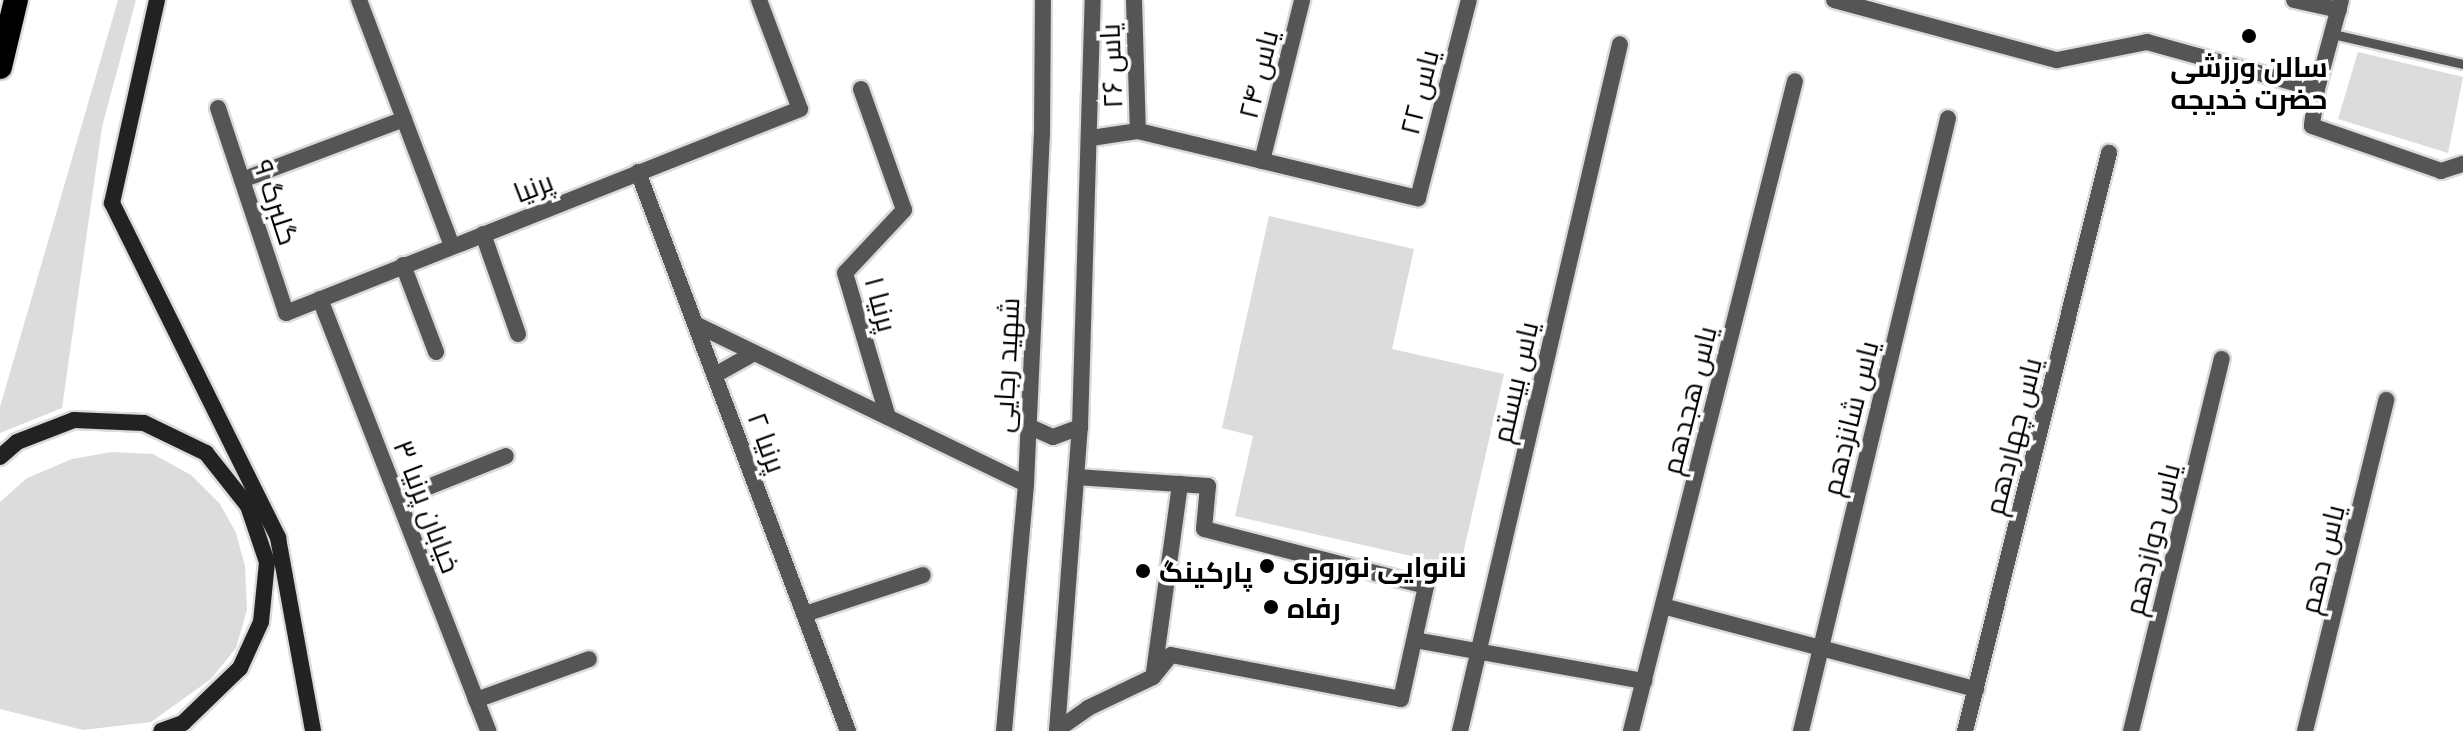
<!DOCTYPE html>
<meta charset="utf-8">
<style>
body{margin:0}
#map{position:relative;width:2463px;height:731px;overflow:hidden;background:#fff;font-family:"Open Sans",Cairo,sans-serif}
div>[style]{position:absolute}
.green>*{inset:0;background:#dcdcdc}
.roads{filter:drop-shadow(2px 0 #dbdbdb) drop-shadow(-2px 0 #dbdbdb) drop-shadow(0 2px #dbdbdb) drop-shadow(0 -2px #dbdbdb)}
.service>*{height:9px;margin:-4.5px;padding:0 4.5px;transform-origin:4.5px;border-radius:4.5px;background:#555}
.minor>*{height:16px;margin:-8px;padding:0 8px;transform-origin:8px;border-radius:8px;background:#555}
.tertiary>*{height:16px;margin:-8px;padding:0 8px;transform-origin:8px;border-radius:8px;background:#555}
.secondary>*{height:16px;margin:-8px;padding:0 8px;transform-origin:8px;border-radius:8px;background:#222}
.motorway>*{height:24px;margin:-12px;padding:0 12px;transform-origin:12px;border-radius:12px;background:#000}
.dots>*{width:22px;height:22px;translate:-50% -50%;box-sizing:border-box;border:4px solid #fff;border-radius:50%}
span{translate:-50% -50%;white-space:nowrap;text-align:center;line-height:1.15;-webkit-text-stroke:7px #fff;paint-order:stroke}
.street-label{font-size:28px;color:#000}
.poi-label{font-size:28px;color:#000;font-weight:700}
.left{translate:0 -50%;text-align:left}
</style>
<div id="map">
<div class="green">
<i style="clip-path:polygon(118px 0,136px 0,102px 127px,62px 408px,0 433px,0 407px)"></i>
<i style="clip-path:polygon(2358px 52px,2463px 77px,2448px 153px,2338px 119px)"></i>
<i style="clip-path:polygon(1269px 216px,1414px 249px,1392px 349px,1504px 374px,1460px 567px,1235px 516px,1253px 436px,1222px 428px)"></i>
<i style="clip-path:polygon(112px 452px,153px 454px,191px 475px,220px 504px,236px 533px,245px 566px,247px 610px,236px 648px,211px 679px,151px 722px,83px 730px,0 709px,0 502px,27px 478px,72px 459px)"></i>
</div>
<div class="roads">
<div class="service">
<i style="left:2333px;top:34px;width:133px;rotate:13deg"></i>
</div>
<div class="minor">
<i style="left:359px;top:0;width:263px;rotate:69.3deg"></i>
<i style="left:1134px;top:0;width:131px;rotate:88.3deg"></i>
<i style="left:2294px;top:0;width:46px;rotate:12.5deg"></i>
<i style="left:861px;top:89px;width:128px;rotate:70.4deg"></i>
<i style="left:904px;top:210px;width:86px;rotate:133.1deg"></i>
<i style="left:845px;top:273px;width:150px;rotate:73.4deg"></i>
<i style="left:2317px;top:89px;width:92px;rotate:-74.9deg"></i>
<i style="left:218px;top:108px;width:216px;rotate:71.6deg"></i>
<i style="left:286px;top:313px;width:553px;rotate:-21.65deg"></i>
<i style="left:1091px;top:138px;width:48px;rotate:-8.5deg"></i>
<i style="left:1138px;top:131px;width:288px;rotate:13.5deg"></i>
<i style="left:1418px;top:198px;width:204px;rotate:-75.6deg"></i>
<i style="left:1262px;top:161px;width:166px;rotate:-76deg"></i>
<i style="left:638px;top:172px;width:597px;rotate:69.41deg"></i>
<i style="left:242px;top:180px;width:173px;rotate:-20.6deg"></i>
<i style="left:483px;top:234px;width:106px;rotate:70.7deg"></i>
<i style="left:403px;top:265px;width:93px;rotate:69.2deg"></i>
<i style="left:320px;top:299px;width:464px;rotate:68.7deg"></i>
<i style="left:697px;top:325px;width:365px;rotate:25.8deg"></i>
<i style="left:715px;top:375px;width:45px;rotate:-29.4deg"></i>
<i style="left:398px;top:499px;width:116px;rotate:-21.7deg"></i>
<i style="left:1663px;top:606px;width:324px;rotate:14.9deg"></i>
<i style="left:805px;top:614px;width:124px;rotate:-18.3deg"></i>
<i style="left:1415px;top:640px;width:233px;rotate:10.2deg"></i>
<i style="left:1154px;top:672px;width:190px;rotate:-82.1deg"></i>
<i style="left:476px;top:700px;width:120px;rotate:-19.9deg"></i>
<i style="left:1057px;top:730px;width:38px;rotate:-35deg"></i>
<i style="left:1088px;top:708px;width:72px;rotate:-25.5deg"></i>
<i style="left:1153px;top:677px;width:28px;rotate:-51deg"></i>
<i style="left:1171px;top:655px;width:234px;rotate:10.8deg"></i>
<i style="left:1401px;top:699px;width:116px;rotate:-77.5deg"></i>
<i style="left:1426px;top:586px;width:229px;rotate:-165.6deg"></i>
<i style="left:1204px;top:529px;width:43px;rotate:-84.7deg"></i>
<i style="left:1208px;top:486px;width:132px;rotate:-176.1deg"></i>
<i style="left:1460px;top:731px;width:705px;rotate:-76.89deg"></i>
<i style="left:1631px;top:731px;width:670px;rotate:-75.84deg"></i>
<i style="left:1801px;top:731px;width:630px;rotate:-76.51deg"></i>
<i style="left:1965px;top:731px;width:596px;rotate:-76.01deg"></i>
<i style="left:2131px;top:731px;width:383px;rotate:-76.3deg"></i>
<i style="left:2305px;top:731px;width:341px;rotate:-76.2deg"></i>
</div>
<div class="tertiary">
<i style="left:759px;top:0;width:116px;rotate:69.4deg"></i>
<i style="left:1834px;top:0;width:231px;rotate:15.1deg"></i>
<i style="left:2057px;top:60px;width:92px;rotate:-11.3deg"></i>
<i style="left:2147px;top:42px;width:176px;rotate:15.5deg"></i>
<i style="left:2317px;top:89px;width:37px;rotate:98deg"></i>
<i style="left:2312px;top:126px;width:137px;rotate:19.2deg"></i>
<i style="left:2441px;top:171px;width:23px;rotate:-18deg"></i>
<i style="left:1028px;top:426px;width:27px;rotate:24deg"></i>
<i style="left:1053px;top:437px;width:29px;rotate:-20deg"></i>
<i style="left:1004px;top:731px;width:248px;rotate:-84.9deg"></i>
<i style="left:1026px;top:484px;width:350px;rotate:-87.4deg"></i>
<i style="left:1042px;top:134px;width:134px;rotate:-89.6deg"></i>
<i style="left:1057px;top:731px;width:305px;rotate:-85.7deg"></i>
<i style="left:1080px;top:427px;width:427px;rotate:-88.3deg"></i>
</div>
<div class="secondary">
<i style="left:157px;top:0;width:208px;rotate:102.5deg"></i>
<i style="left:112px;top:203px;width:374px;rotate:63.6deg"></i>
<i style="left:278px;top:538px;width:196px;rotate:79.7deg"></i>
<i style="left:0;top:457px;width:23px;rotate:-41deg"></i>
<i style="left:17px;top:442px;width:61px;rotate:-21.1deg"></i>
<i style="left:74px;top:420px;width:70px;rotate:2.5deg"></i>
<i style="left:144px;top:423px;width:69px;rotate:25.8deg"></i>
<i style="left:206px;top:453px;width:68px;rotate:51.6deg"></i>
<i style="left:248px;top:506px;width:59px;rotate:71.3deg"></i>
<i style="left:267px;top:562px;width:60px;rotate:95.7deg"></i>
<i style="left:261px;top:622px;width:51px;rotate:114.5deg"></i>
<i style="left:240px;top:668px;width:79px;rotate:136deg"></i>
<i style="left:183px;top:723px;width:23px;rotate:160deg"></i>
</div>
<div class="motorway">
<i style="left:0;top:67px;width:69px;rotate:-76.6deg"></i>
</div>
</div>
<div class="dots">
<i style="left:2249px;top:36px;background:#000"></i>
<i style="left:1267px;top:566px;background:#000"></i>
<i style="left:1143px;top:571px;background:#000"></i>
<i style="left:1271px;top:607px;background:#000"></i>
</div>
<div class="street-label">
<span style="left:1110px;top:66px;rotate:-92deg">یاس ۲۶</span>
<span style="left:1257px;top:74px;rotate:-76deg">یاس ۲۴</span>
<span style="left:1418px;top:92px;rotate:-76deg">یاس ۲۲</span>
<span style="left:533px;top:186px;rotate:-21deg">پرنیا</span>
<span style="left:277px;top:202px;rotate:72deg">گلبرگ ۹</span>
<span style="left:882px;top:304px;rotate:75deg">پرنیا ۱</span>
<span style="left:1005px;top:365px;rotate:-87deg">شهید رجایی</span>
<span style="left:1514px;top:382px;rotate:-77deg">یاس بیستم</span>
<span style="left:1688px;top:400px;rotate:-76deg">یاس هجدهم</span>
<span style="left:1849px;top:418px;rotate:-76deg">یاس شانزدهم</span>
<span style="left:2012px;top:436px;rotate:-76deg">یاس چهاردهم</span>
<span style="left:768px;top:442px;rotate:70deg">پرنیا ۲</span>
<span style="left:428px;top:506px;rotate:69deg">خیابان پرنیا ۳</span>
<span style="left:2151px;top:539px;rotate:-76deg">یاس دوازدهم</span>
<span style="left:2321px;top:559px;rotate:-76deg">یاس دهم</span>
</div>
<div class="poi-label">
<span style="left:2249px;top:82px">سالن ورزشی<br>حضرت خدیجه</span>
<span class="left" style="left:1283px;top:566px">نانوایی نوروزی</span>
<span class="left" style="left:1159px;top:571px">پارکینگ</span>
<span class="left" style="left:1287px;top:607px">رفاه</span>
</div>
</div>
